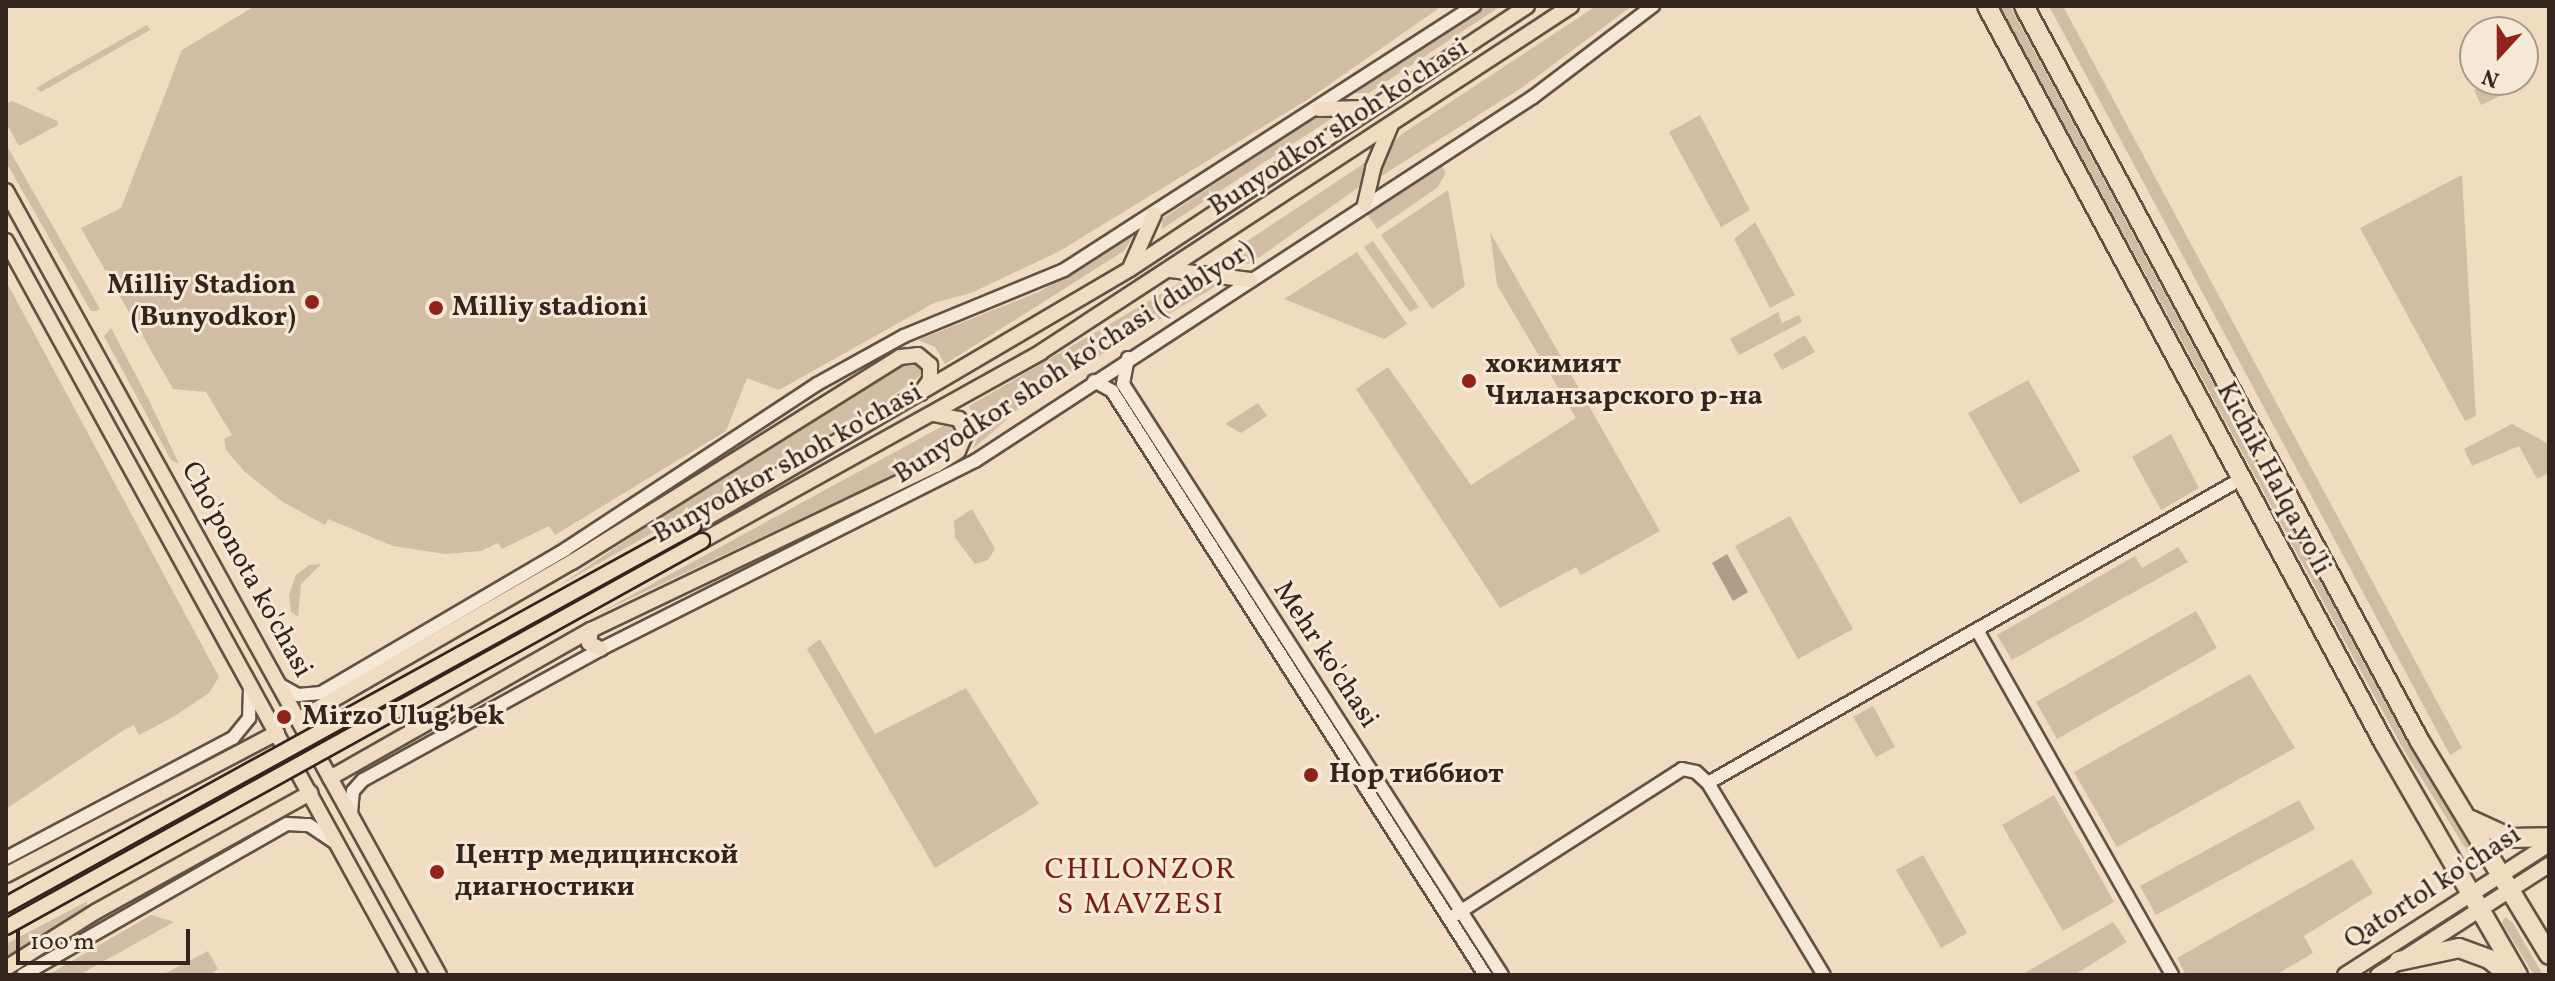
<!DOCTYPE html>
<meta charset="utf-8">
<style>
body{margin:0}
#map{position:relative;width:2555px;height:981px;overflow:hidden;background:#f0dcc0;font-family:Vollkorn,serif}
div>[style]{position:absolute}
.green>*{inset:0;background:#d0bda4}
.water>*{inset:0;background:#b09d89}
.roads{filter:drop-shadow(2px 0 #625246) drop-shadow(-2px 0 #625246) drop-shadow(0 2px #625246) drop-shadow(0 -2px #625246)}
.minor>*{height:12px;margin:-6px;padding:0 6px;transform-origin:6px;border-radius:6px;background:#f5e8d6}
.major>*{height:14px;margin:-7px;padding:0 7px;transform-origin:7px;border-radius:7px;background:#f0dcc0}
.highway>*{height:18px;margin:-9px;padding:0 9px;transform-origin:9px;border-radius:9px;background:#f0dcc0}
.bridges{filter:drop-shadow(2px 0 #33241e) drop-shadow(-2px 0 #33241e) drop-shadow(0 2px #33241e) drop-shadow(0 -2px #33241e)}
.major-bridge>*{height:14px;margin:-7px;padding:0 7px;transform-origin:7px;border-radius:7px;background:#f0dcc0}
.dots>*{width:22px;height:22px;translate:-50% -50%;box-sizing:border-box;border:4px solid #f5e8d6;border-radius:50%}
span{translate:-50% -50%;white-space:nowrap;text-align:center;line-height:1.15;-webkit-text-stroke:6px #f5e8d6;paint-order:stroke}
.street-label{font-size:28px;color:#33241e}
.poi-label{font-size:28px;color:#33241e;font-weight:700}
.right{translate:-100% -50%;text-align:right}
.left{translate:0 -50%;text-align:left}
.neighbourhood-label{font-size:30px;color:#7a1f14;letter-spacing:2px}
.frame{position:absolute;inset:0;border:8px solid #33241e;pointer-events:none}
.north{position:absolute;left:2459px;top:16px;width:80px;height:80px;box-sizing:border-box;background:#f5e8d6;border:2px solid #a79a8c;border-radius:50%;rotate:201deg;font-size:22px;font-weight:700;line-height:32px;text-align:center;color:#33241e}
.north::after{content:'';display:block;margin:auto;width:28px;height:36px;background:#8f2418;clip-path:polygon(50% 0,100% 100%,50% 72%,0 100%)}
.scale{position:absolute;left:16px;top:929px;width:174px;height:36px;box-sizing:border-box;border:4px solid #33241e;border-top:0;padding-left:10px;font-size:24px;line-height:28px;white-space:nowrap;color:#33241e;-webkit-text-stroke:6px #f5e8d6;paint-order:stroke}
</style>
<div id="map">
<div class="green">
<i style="clip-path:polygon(255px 6px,1442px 6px,1310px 98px,1058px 252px,971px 293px,934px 303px,779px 390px,747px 378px,726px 431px,555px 535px,549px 526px,502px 549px,498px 543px,481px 551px,445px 554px,393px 546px,328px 519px,325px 525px,283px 502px,245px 472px,226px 450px,224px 439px,232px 435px,206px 392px,173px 389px,81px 228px,121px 208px,182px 50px)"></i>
<i style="clip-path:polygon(1480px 6px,1501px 6px,1369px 93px,1352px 93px)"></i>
<i style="clip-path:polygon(1596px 6px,1632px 6px,1523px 87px,1378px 178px,1390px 145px,1402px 134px)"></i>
<i style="clip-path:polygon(2000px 6px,2010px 6px,2407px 743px,2480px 862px,2476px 865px,2402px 747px)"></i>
<i style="clip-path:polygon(2049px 6px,2063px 6px,2462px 748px,2450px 755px)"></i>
<i style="clip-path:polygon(147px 25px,150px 30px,41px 92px,36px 88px)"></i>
<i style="clip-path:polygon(2500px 80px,2506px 93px,2481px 105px,2474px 90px)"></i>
<i style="clip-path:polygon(12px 101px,57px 121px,58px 125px,19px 146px,6px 123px,6px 104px)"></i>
<i style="clip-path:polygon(1700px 115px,1750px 210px,1721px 227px,1669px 132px)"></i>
<i style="clip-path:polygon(1317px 116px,1334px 117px,1162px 229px,1162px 219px)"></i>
<i style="clip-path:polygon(6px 144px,100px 309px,96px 311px,91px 311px,6px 162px)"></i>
<i style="clip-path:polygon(1366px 162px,1359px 187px,1250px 264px,1217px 261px)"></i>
<i style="clip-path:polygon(1440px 163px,1446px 173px,1437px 188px,1377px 229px,1366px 212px)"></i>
<i style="clip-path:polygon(2462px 175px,2476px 416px,2465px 421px,2360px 228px)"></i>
<i style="clip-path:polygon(1448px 190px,1465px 286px,1432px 309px,1381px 235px)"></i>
<i style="clip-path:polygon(1755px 222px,1795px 295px,1770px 308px,1734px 239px)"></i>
<i style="clip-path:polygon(1490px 232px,1660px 531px,1581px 575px,1576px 567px,1500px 608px,1356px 389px,1388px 367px,1471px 485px,1576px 418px,1497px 285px)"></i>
<i style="clip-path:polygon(1133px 236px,1124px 251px,945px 364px,935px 347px,918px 340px,1039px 292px)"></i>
<i style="clip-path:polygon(1373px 241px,1419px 307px,1410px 312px,1364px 247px)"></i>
<i style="clip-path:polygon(1357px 252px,1407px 324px,1384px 339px,1284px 299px)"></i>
<i style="clip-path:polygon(6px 258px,227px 657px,224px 659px)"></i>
<i style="clip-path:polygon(1192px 276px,1223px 282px,1038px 392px,973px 449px,980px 431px,969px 406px)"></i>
<i style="clip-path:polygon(6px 281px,219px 677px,209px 693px,173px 717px,139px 735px,134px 725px,124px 730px,6px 809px)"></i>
<i style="clip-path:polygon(1778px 312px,1782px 323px,1799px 315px,1802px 322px,1739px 355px,1730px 339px)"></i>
<i style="clip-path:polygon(111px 328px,150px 402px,179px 464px,171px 460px,104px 336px)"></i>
<i style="clip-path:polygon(1805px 335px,1815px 352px,1782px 370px,1773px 354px)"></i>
<i style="clip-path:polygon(913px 359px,923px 362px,924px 373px,880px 405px,560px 585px,802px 422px)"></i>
<i style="clip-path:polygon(2028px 380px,2080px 471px,2020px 504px,1968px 413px)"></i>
<i style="clip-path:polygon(1258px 403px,1267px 416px,1241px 433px,1225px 424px)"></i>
<i style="clip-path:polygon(952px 421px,960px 431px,956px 440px,914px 466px,595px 615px)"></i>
<i style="clip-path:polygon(2512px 424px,2549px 444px,2549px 473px,2537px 479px,2519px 446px,2472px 466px,2464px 449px)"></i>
<i style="clip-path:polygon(2171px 434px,2199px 488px,2161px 510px,2132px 457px)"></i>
<i style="clip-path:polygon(972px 509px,995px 549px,988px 560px,975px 564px,955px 538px,954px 521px)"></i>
<i style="clip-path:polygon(1790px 516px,1853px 629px,1798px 659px,1735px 546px)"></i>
<i style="clip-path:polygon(2178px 547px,2188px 562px,2012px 660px,1997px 635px,2135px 556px,2142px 568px)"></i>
<i style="clip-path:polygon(321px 564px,301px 584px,298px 617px,291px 612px,289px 595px,296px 575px,309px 565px)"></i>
<i style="clip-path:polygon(2196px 611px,2217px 648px,2057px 739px,2036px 702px)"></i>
<i style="clip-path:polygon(820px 639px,875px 734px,966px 688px,1039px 804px,935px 868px,807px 649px)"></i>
<i style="clip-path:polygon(2250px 674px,2295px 748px,2117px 847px,2074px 772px)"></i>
<i style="clip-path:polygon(1873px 706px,1895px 747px,1876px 757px,1853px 717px)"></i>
<i style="clip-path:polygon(2054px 795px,2114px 902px,2063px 931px,2002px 825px)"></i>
<i style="clip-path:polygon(2299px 800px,2315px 829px,2156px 915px,2140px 886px)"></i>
<i style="clip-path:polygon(1923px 855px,1967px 933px,1941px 948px,1896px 870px)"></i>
<i style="clip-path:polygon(2352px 859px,2373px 893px,2304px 936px,2313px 953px,2276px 975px,2186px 975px,2177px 958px)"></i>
<i style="clip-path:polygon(86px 902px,90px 910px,6px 964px,6px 944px)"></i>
<i style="clip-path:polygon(151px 915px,174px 922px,79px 975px,48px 975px)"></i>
<i style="clip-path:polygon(2505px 917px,2513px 923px,2543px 975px,2534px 975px,2502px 923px)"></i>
<i style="clip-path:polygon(2113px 922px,2127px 942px,2074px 975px,2021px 975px)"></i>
<i style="clip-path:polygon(208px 951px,218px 969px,208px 975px,162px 975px)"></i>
</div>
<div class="water">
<i style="clip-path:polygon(1727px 554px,1748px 592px,1733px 601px,1712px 563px)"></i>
</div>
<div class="roads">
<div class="minor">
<i style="left:1128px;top:358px;width:26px;rotate:101deg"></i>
<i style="left:1123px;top:384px;width:702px;rotate:57.33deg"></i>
<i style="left:1094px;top:381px;width:21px;rotate:29deg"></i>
<i style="left:1112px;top:391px;width:693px;rotate:57.43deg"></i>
<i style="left:1977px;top:630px;width:396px;rotate:60.5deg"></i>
<i style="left:280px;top:685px;width:21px;rotate:29deg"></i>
<i style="left:298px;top:695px;width:23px;rotate:-5deg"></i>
<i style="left:321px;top:693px;width:284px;rotate:-30.4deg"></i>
<i style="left:566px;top:549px;width:300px;rotate:-33.3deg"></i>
<i style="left:817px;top:384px;width:99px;rotate:-28.9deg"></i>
<i style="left:904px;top:336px;width:173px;rotate:-22.4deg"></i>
<i style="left:1064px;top:270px;width:488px;rotate:-32.8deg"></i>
<i style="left:1708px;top:783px;width:614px;rotate:-29.7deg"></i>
<i style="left:351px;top:813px;width:22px;rotate:-85deg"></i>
<i style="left:353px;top:791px;width:15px;rotate:-48deg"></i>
<i style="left:363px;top:780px;width:272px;rotate:-28.8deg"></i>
<i style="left:601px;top:649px;width:419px;rotate:-26.7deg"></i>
<i style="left:975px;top:461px;width:666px;rotate:-33.12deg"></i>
<i style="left:1533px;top:97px;width:151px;rotate:-37.2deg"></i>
<i style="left:6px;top:858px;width:257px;rotate:-27.9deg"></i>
<i style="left:233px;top:738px;width:26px;rotate:-51deg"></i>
<i style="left:249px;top:718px;width:30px;rotate:-88deg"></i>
<i style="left:1455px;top:915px;width:270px;rotate:-32.7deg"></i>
<i style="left:1682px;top:769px;width:14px;rotate:12deg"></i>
<i style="left:1696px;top:772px;width:16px;rotate:43deg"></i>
<i style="left:1708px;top:783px;width:224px;rotate:58.9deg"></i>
<i style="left:23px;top:975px;width:304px;rotate:-29.8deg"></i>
<i style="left:287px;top:824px;width:22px;rotate:3deg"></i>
<i style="left:309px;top:825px;width:30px;rotate:34deg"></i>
</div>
<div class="major">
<i style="left:1319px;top:109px;width:48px;rotate:-1.2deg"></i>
<i style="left:6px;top:191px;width:896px;rotate:61.09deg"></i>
<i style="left:1365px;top:204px;width:37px;rotate:-77deg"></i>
<i style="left:1373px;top:168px;width:47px;rotate:-67.3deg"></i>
<i style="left:6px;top:241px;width:837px;rotate:61.23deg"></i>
<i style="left:1130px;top:268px;width:59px;rotate:-66deg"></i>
<i style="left:1171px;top:270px;width:80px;rotate:7.2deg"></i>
<i style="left:693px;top:526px;width:507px;rotate:-30.46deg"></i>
<i style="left:1130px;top:269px;width:476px;rotate:-33.5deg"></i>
<i style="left:702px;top:541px;width:388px;rotate:-29.1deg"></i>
<i style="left:1041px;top:352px;width:633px;rotate:-33.14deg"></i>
<i style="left:591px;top:630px;width:13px;rotate:99deg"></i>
<i style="left:589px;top:643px;width:13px;rotate:27deg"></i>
<i style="left:298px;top:720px;width:316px;rotate:-30deg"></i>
<i style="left:572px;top:562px;width:387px;rotate:-32deg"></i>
<i style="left:900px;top:357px;width:18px;rotate:-6deg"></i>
<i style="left:918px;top:355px;width:16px;rotate:40deg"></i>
<i style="left:930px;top:365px;width:15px;rotate:90deg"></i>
<i style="left:930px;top:380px;width:16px;rotate:125deg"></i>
<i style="left:330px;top:778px;width:300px;rotate:-29.6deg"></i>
<i style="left:591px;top:630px;width:382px;rotate:-25.6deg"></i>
<i style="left:936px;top:465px;width:26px;rotate:-32deg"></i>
<i style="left:958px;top:451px;width:20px;rotate:-66deg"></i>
<i style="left:966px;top:433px;width:16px;rotate:-117deg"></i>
<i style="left:959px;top:419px;width:25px;rotate:-169deg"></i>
<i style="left:6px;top:875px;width:306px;rotate:-27.7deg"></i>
<i style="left:6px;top:968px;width:107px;rotate:-32.1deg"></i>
<i style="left:97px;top:911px;width:244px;rotate:-29deg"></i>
<i style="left:2345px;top:975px;width:242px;rotate:-32.7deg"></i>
<i style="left:2378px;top:975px;width:203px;rotate:-32.8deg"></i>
</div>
<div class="highway">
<i style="left:1987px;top:6px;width:837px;rotate:61.69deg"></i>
<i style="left:2384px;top:743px;width:268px;rotate:60deg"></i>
<i style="left:2024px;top:6px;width:834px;rotate:61.71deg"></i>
<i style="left:2419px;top:740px;width:251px;rotate:58.8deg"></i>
<i style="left:2471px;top:820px;width:43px;rotate:24.8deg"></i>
<i style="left:2510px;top:838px;width:39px;rotate:-1deg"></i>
<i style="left:2399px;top:961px;width:61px;rotate:-12.2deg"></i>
<i style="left:2459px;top:948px;width:32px;rotate:20deg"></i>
<i style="left:2489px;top:959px;width:26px;rotate:39deg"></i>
</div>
</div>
<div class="bridges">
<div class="major-bridge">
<i style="left:6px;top:905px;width:785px;rotate:-28.88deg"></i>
<i style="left:6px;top:927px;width:796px;rotate:-29.01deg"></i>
</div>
</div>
<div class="dots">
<i style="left:312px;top:302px;background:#8f2418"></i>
<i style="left:436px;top:308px;background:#8f2418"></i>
<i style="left:1469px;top:381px;background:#8f2418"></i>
<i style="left:284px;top:717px;background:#8f2418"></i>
<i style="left:1311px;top:775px;background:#8f2418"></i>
<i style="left:437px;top:872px;background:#8f2418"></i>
</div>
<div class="street-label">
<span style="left:1339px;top:128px;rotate:-33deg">Bunyodkor shoh ko'chasi</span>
<span style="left:1074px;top:363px;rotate:-33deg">Bunyodkor shoh koʻchasi (dublyor)</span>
<span style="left:788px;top:464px;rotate:-29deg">Bunyodkor shoh ko'chasi</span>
<span style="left:2273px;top:479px;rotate:62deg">Kichik Halqa yo'li</span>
<span style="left:246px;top:570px;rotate:61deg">Cho'ponota ko'chasi</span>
<span style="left:1325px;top:655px;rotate:57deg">Mehr ko'chasi</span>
<span style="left:2433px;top:888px;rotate:-33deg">Qatortol ko'chasi</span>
</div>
<div class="poi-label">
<span class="right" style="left:296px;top:302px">Milliy Stadion<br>(Bunyodkor)</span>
<span class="left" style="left:452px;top:308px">Milliy stadioni</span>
<span class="left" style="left:1485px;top:381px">хокимият<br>Чиланзарского р-на</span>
<span class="left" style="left:302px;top:717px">Mirzo Ulugʻbek</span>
<span class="left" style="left:1329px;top:775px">Нор тиббиот</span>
<span class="left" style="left:455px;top:872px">Центр медицинской<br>диагностики</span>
</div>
<div class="neighbourhood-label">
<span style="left:1141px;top:887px">CHILONZOR<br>S MAVZESI</span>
</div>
<div class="frame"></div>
<div class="north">N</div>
<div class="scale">100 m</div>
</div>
